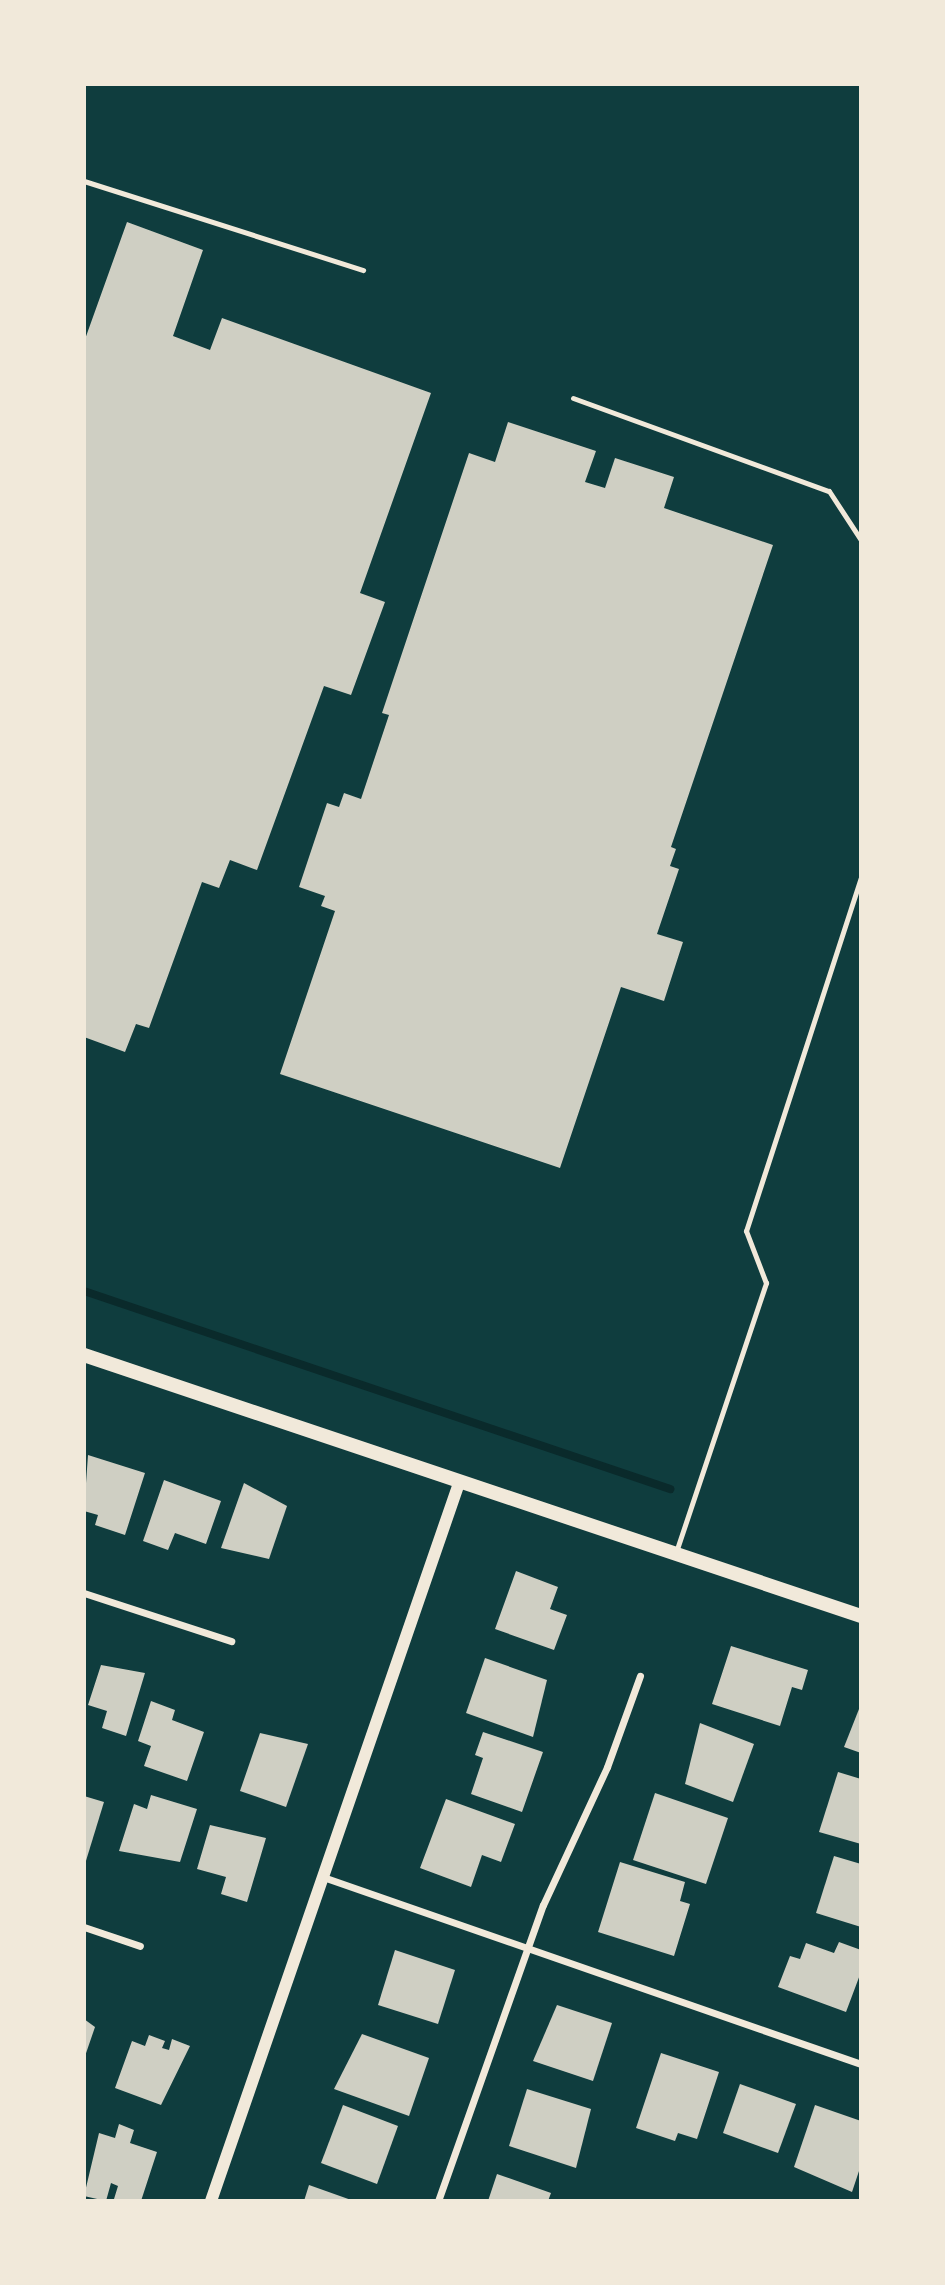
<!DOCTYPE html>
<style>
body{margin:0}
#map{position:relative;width:945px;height:2285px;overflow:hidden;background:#0f3d3e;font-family:Inter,sans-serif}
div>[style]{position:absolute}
.stream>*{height:8px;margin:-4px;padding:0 4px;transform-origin:4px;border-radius:4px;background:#0a2a2b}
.building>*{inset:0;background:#cfcfc3}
.service>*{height:5px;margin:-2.5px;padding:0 2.5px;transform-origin:2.5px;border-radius:2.5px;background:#f1e9da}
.minor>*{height:7px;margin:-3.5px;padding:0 3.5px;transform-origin:3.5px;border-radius:3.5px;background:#f1e9da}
.tertiary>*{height:12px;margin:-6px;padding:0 6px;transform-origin:6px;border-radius:6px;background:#f1e9da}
.secondary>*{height:14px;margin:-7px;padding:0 7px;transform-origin:7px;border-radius:7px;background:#f1e9da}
span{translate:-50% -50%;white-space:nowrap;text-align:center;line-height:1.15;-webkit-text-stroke:6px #f1e9da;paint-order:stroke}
.frame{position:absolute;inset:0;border:86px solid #f1e9da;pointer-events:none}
</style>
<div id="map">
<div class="stream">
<i style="left:84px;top:1291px;width:619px;rotate:18.67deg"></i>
</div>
<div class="building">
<i style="clip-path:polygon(127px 222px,203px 250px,173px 336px,210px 350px,222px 318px,431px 393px,360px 593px,385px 602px,351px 695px,324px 686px,257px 870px,230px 860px,219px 888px,202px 882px,149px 1028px,136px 1024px,125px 1052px,84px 1037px,84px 342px)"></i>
<i style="clip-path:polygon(508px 422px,596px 451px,585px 482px,605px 488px,615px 458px,674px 477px,664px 508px,773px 545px,671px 847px,676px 849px,670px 866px,679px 869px,657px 934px,683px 942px,664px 1001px,621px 987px,560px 1168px,280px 1074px,335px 911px,321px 906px,325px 896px,299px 887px,327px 803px,339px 807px,344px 793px,361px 799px,389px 715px,382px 713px,469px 453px,495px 462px)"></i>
<i style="clip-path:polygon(88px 1455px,145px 1473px,125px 1535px,95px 1525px,98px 1515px,84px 1511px)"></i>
<i style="clip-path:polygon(164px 1480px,221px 1501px,206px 1544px,175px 1533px,168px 1550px,143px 1541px)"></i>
<i style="clip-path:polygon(244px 1483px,287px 1506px,269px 1559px,221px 1548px)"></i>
<i style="clip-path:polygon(516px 1571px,558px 1587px,550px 1609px,567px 1615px,554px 1650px,495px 1629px)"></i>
<i style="clip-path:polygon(731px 1646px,808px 1670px,802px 1690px,792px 1687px,780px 1726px,712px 1704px)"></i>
<i style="clip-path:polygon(485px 1658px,547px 1680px,533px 1737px,466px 1713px)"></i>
<i style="clip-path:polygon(101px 1665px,145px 1673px,126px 1736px,102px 1728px,107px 1711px,88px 1705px)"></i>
<i style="clip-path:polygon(151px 1701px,175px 1710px,172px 1720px,204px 1732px,187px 1781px,144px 1766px,151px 1746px,138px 1741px)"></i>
<i style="clip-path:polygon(861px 1704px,861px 1753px,844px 1747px)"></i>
<i style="clip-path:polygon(700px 1723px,754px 1744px,733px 1802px,685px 1784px)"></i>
<i style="clip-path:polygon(483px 1732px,543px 1752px,522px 1812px,471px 1794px,483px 1758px,475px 1755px)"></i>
<i style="clip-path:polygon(260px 1733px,308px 1744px,286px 1807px,240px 1791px)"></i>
<i style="clip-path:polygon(838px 1772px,861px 1779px,861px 1844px,819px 1832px)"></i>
<i style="clip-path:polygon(655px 1793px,728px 1818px,706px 1884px,633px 1860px)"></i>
<i style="clip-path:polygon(151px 1795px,197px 1809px,180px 1862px,119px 1851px,134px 1804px,147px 1809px)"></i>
<i style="clip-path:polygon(84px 1796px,104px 1802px,85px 1864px,84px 1864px)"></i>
<i style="clip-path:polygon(446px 1799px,515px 1824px,501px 1862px,482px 1855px,471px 1887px,420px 1868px)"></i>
<i style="clip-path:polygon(210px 1825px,266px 1838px,247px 1902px,221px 1894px,226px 1877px,197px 1869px)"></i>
<i style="clip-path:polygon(834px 1856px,861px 1864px,861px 1927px,816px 1913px)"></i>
<i style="clip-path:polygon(620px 1862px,685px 1882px,680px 1901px,690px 1904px,674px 1956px,598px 1932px)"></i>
<i style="clip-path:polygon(839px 1942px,861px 1950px,861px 1972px,846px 2012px,778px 1987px,790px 1956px,800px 1959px,806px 1943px,834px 1953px)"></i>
<i style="clip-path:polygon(395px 1950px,455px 1970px,438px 2024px,378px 2005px)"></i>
<i style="clip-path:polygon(557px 2005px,612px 2023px,593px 2081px,533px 2061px)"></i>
<i style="clip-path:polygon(84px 2019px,95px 2027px,84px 2059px)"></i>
<i style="clip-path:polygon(362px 2034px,429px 2058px,409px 2116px,334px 2089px)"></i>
<i style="clip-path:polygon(149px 2035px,165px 2041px,162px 2048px,169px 2050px,172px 2039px,190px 2046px,161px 2105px,115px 2088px,132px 2041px,145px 2046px)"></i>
<i style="clip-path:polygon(661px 2053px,719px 2072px,697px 2139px,678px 2133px,675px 2141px,636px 2128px)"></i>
<i style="clip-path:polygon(740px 2084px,796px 2104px,778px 2153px,723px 2133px)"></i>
<i style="clip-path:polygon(527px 2089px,591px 2109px,576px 2168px,509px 2146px)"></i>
<i style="clip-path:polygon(343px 2105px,398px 2126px,377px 2184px,321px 2163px)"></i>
<i style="clip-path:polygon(815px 2105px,861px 2121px,861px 2165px,852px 2192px,794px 2167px)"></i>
<i style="clip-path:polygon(119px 2124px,134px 2130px,130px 2143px,157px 2152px,141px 2201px,114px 2199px,118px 2186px,111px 2183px,106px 2201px,84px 2196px,99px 2133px,115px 2138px)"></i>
<i style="clip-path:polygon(497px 2174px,551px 2193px,548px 2201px,488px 2201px)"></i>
<i style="clip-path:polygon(309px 2185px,354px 2201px,304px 2201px)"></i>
</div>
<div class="service">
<i style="left:84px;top:181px;width:293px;rotate:17.7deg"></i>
<i style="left:573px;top:398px;width:272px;rotate:20deg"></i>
<i style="left:829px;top:491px;width:59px;rotate:56.9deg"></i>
<i style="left:676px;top:1552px;width:284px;rotate:-71.5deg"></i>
<i style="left:766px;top:1283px;width:56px;rotate:-111deg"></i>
<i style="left:746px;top:1231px;width:371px;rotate:-72deg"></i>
</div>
<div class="minor">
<i style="left:84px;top:1593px;width:155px;rotate:18.1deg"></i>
<i style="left:323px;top:1877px;width:570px;rotate:19.17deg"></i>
<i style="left:84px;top:1927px;width:59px;rotate:18.7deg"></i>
<i style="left:438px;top:2201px;width:314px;rotate:-70.5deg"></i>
<i style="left:543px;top:1905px;width:152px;rotate:-65.1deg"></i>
<i style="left:607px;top:1767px;width:97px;rotate:-70.1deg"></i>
</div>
<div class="tertiary">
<i style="left:211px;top:2201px;width:760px;rotate:-70.94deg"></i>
</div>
<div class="secondary">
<i style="left:84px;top:1355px;width:820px;rotate:18.57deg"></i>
</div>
<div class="frame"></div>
</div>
